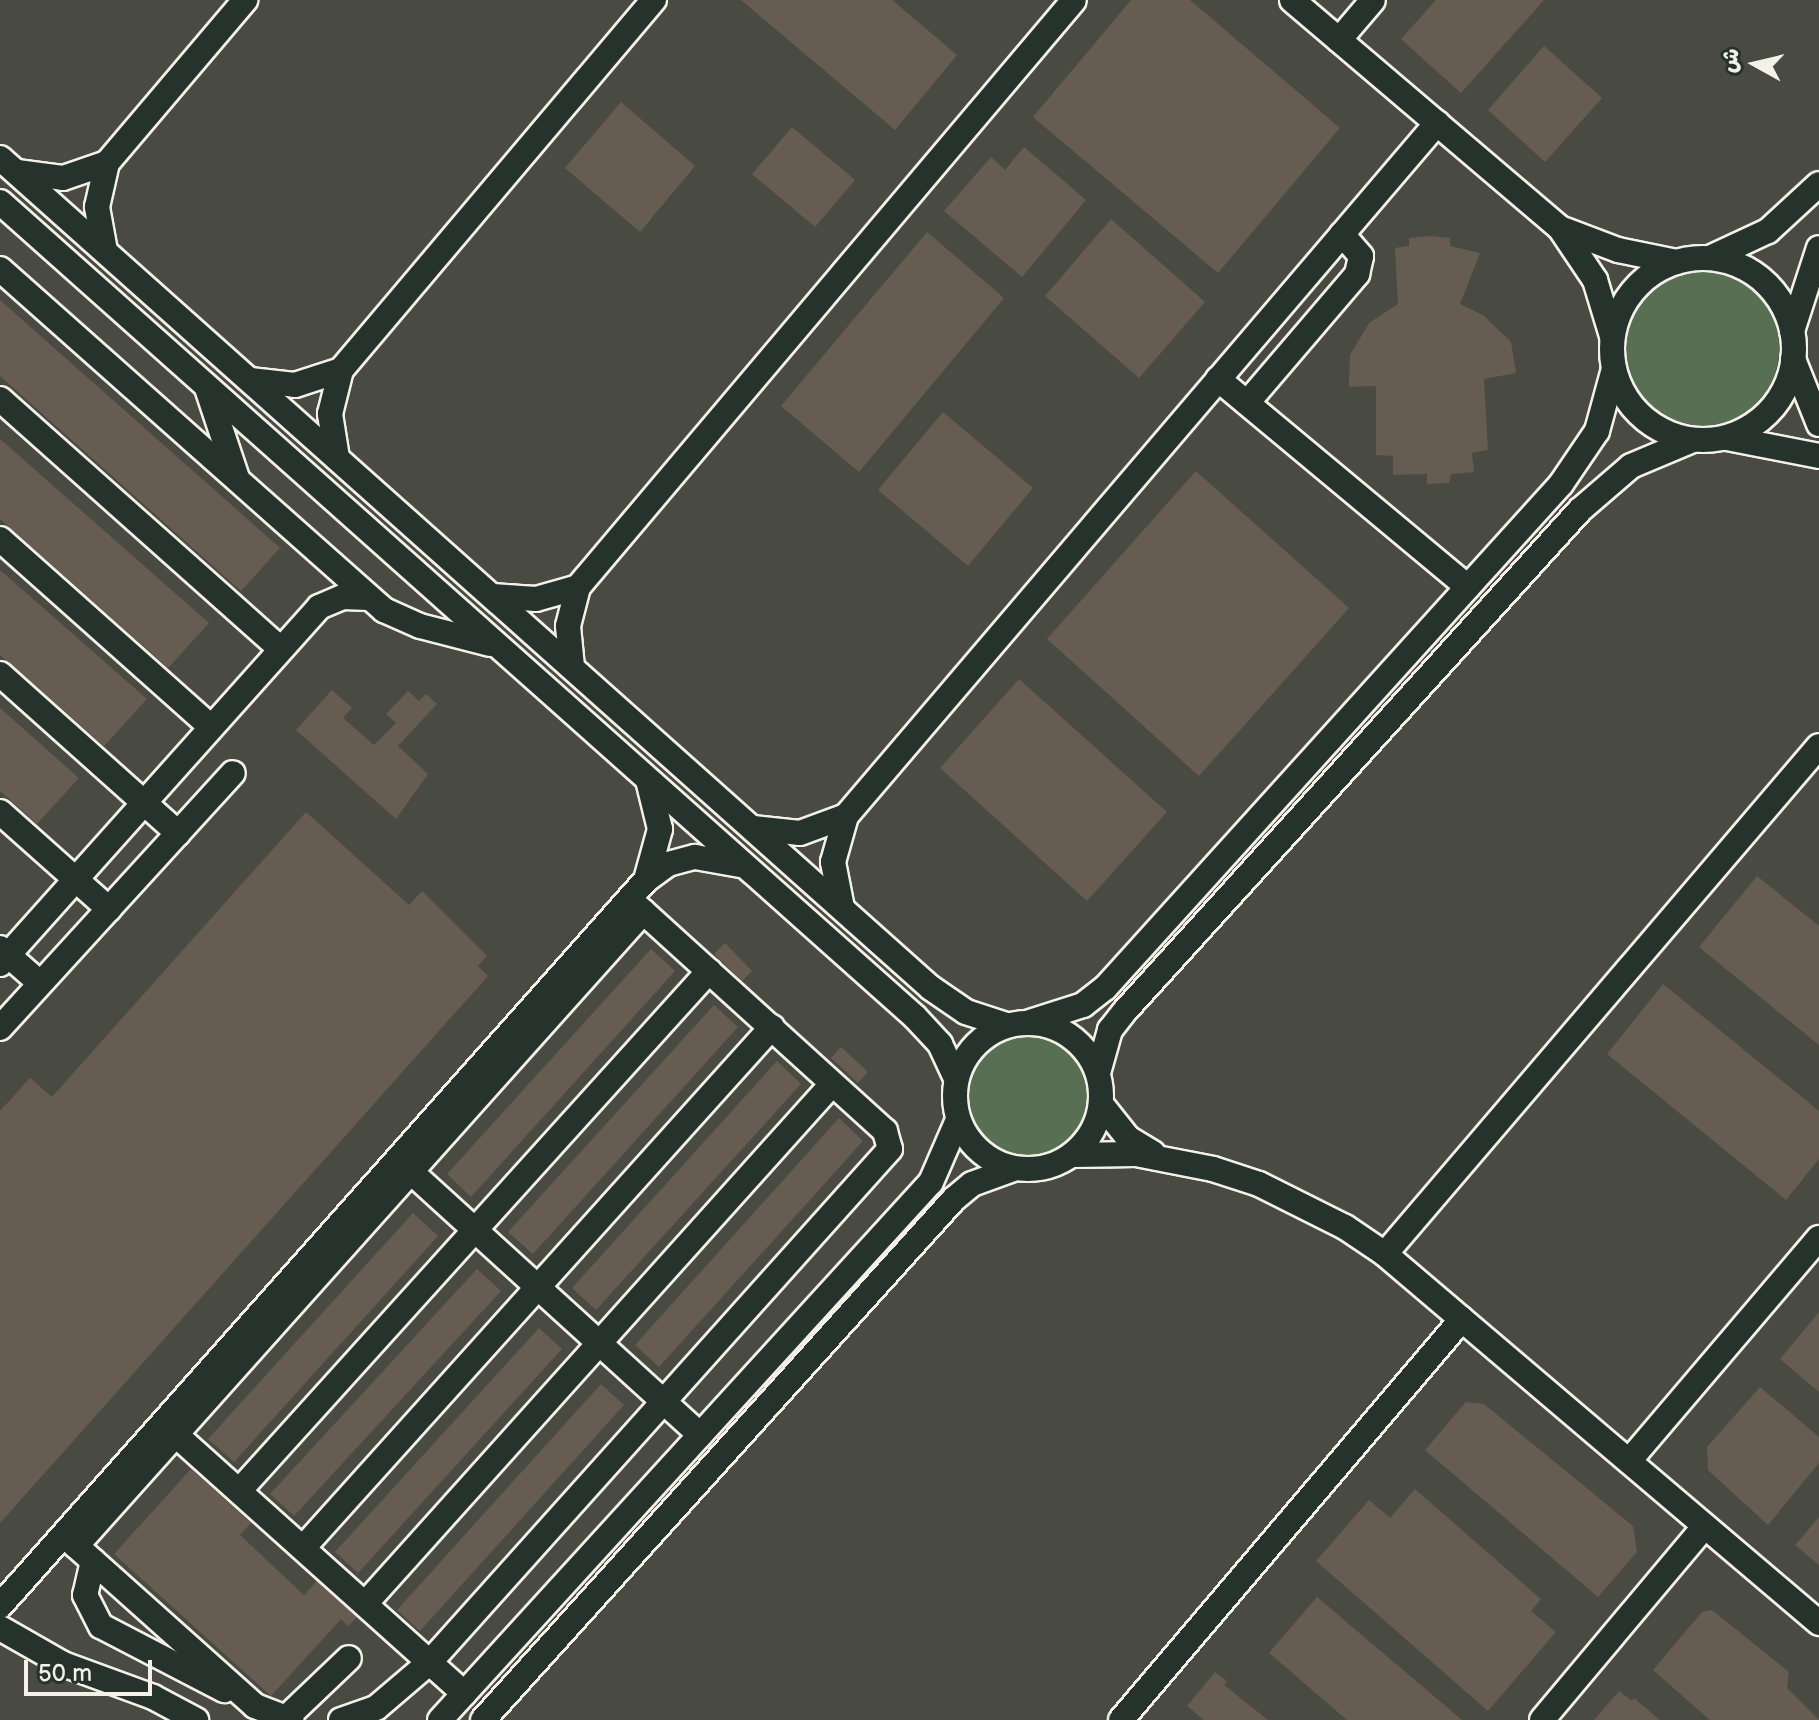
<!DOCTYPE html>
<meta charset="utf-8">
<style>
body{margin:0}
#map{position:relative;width:1819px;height:1720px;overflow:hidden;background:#393f38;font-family:"Balsamiq Sans","Playpen Sans Arabic",sans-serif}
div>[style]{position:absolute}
.built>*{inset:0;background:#494b43}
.green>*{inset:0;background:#596f54}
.round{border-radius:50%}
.building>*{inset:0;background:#665c51}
.roads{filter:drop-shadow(2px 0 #f4f1e8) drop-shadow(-2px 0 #f4f1e8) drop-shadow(0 2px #f4f1e8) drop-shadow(0 -2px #f4f1e8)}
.minor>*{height:24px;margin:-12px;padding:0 12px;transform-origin:12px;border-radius:12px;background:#26332d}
.minor>.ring{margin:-12px;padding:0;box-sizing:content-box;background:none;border:24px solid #26332d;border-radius:50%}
span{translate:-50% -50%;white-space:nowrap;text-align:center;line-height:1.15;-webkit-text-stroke:6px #26332d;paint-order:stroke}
.north{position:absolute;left:1715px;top:24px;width:80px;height:80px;-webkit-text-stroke:6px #26332d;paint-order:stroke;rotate:278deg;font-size:22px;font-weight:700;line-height:32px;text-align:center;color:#f4f1e8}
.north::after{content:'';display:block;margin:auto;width:28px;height:36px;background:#f4f1e8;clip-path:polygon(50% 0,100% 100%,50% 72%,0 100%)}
.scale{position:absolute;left:24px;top:1660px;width:128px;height:36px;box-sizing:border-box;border:4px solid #f4f1e8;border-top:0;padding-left:10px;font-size:24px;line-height:28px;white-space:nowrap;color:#f4f1e8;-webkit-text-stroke:6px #26332d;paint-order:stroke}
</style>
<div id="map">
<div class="built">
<i style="clip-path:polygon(0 0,1819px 0,1819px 1720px,0 1720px)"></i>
</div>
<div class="green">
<i class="round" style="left:1621px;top:269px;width:158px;height:158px"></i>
<i class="round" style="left:961px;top:1033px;width:126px;height:126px"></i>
</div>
<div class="building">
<i style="clip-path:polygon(741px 0,892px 0,957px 55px,895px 130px)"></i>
<i style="clip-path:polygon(1131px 0,1190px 0,1340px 128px,1218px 273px,1033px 117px)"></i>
<i style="clip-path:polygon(1436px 0,1544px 0,1461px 93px,1401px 39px)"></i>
<i style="clip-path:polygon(1544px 46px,1602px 98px,1545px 162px,1488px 110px)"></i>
<i style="clip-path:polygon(621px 102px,695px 166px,640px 232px,565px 168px)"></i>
<i style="clip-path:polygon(792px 127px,855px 180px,815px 227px,752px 174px)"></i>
<i style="clip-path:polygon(1024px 147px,1086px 200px,1022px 277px,944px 211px,991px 157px,1005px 170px)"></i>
<i style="clip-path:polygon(1111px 219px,1205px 302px,1139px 378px,1045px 296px)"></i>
<i style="clip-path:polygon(927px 232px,1004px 298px,859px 472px,781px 406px)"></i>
<i style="clip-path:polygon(1430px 236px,1450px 238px,1450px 246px,1480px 253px,1460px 304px,1483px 315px,1511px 342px,1516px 373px,1484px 379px,1488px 450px,1472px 453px,1474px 472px,1451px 474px,1449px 483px,1427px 484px,1427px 474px,1393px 475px,1393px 456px,1376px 455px,1376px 386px,1349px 387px,1350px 355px,1369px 323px,1398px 304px,1395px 248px,1409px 246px,1409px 238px)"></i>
<i style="clip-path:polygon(0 300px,280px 548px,241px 591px,0 376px)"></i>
<i style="clip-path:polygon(943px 412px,1033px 488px,968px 566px,878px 490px)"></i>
<i style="clip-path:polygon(0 439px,209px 623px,168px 668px,0 519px)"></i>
<i style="clip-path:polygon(1196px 471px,1349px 608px,1199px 776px,1047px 639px)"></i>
<i style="clip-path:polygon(0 570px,147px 699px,104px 746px,0 655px)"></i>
<i style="clip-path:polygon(1019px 679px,1167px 812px,1087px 901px,940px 768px)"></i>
<i style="clip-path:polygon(332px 690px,352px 708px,343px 718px,374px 745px,396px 723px,386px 714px,408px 691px,419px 701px,426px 694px,437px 704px,398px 746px,428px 774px,396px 819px,296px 730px)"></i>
<i style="clip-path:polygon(0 708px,79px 778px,37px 824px,0 791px)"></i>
<i style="clip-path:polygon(306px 812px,409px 905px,422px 891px,487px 956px,478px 966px,488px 976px,0 1523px,0 1111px,30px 1078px,52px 1097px)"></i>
<i style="clip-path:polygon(1757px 876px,1819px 926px,1819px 1045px,1699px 947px)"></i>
<i style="clip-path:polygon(725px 943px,752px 971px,742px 981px,714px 954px)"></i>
<i style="clip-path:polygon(651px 949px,675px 971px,471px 1197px,447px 1174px)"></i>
<i style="clip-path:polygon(1663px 984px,1819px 1111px,1819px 1159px,1786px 1200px,1607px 1054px)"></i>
<i style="clip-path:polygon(714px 1005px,738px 1027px,533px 1254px,508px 1232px)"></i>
<i style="clip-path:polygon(841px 1047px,868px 1072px,858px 1083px,831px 1058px)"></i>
<i style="clip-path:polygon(777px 1061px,801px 1084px,596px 1310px,572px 1288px)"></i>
<i style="clip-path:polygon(839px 1118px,863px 1141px,659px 1367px,635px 1345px)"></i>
<i style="clip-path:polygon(413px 1213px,438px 1236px,234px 1462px,208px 1439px)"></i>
<i style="clip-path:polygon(477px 1269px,501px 1291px,294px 1516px,270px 1494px)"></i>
<i style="clip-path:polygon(1819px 1312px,1819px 1392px,1780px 1359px)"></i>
<i style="clip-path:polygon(539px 1328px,562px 1349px,358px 1573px,335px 1552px)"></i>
<i style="clip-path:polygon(601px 1384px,624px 1405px,420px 1631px,397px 1610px)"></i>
<i style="clip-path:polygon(1760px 1387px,1819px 1437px,1819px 1463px,1768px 1525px,1708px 1470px,1707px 1447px)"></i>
<i style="clip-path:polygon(1466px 1402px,1484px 1404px,1633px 1526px,1637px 1552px,1598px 1597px,1425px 1450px)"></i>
<i style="clip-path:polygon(191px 1469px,251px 1523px,240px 1535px,304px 1595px,317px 1581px,357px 1617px,348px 1626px,341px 1619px,271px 1696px,114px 1554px)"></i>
<i style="clip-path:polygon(1415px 1489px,1541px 1599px,1531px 1611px,1556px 1632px,1488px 1711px,1316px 1561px,1369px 1500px,1390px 1518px)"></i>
<i style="clip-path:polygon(1819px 1517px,1819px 1565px,1795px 1545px)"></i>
<i style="clip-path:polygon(1317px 1597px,1462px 1720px,1347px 1720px,1269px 1653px)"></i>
<i style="clip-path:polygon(1712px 1610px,1789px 1672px,1787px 1688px,1819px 1720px,1710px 1720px,1653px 1670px,1702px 1612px)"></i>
<i style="clip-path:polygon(1215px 1672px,1227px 1681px,1224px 1685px,1268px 1720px,1204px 1720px,1187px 1706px)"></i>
<i style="clip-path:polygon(1619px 1691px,1632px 1701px,1634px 1698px,1660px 1720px,1594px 1720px)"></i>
</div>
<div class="roads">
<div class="minor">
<i style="left:1292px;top:0;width:352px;rotate:40.4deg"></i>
<i style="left:1560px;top:228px;width:63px;rotate:56.1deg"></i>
<i style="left:1595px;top:280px;width:59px;rotate:73.1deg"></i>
<i style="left:1339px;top:40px;width:52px;rotate:-49.6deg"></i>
<i style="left:0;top:158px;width:1247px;rotate:41.72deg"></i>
<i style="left:931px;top:988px;width:42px;rotate:34.4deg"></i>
<i style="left:966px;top:1012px;width:42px;rotate:18deg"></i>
<i style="left:17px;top:172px;width:46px;rotate:7.4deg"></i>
<i style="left:63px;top:178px;width:46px;rotate:-18.8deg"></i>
<i style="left:0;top:202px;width:1225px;rotate:41.69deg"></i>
<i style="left:915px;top:1017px;width:37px;rotate:47deg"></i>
<i style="left:940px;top:1044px;width:38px;rotate:65deg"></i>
<i style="left:1565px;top:230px;width:57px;rotate:20.7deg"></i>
<i style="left:1618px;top:250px;width:60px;rotate:11.5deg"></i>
<i style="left:105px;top:251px;width:45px;rotate:-100.3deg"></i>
<i style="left:97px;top:207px;width:45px;rotate:-77.2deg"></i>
<i style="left:107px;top:163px;width:214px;rotate:-49.7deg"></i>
<i style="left:1710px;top:258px;width:64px;rotate:-25deg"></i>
<i style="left:1768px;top:231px;width:69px;rotate:-42.7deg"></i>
<i class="ring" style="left:1612px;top:258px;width:158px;height:158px"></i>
<i style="left:0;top:269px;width:514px;rotate:41.61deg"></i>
<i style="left:384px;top:610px;width:39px;rotate:24deg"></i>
<i style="left:420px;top:626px;width:72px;rotate:14.4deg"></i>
<i style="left:1792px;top:331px;width:87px;rotate:-72deg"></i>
<i style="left:1793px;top:359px;width:70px;rotate:68.2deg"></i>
<i style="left:1218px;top:379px;width:325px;rotate:39.8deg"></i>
<i style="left:250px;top:380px;width:45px;rotate:6.3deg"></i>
<i style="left:295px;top:385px;width:48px;rotate:-18.1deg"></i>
<i style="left:207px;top:388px;width:95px;rotate:71.6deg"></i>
<i style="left:0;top:399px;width:376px;rotate:41.7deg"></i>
<i style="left:1247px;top:403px;width:170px;rotate:-49.5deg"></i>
<i style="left:1357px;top:274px;width:18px;rotate:-77deg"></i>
<i style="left:1361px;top:256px;width:29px;rotate:-131deg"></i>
<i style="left:1727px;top:438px;width:94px;rotate:11.1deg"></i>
<i style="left:337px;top:458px;width:45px;rotate:-99deg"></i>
<i style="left:330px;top:414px;width:45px;rotate:-76deg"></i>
<i style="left:341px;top:370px;width:485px;rotate:-49.8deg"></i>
<i style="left:0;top:539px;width:283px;rotate:41.7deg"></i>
<i style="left:492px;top:596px;width:44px;rotate:3.9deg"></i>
<i style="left:536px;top:599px;width:44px;rotate:-15.9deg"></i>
<i style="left:572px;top:667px;width:41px;rotate:-95.6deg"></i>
<i style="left:568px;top:626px;width:40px;rotate:-75.6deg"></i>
<i style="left:578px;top:587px;width:768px;rotate:-49.8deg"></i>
<i style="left:0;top:674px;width:239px;rotate:41.8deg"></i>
<i style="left:0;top:812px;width:146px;rotate:41.7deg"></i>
<i style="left:753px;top:828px;width:47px;rotate:6.1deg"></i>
<i style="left:800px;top:833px;width:49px;rotate:-20.3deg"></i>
<i style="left:646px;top:880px;width:53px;rotate:-74.6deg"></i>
<i style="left:660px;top:829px;width:50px;rotate:-103.8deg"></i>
<i style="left:842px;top:908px;width:47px;rotate:-101.1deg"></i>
<i style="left:833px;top:862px;width:48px;rotate:-74.2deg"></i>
<i style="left:846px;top:816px;width:911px;rotate:-49.54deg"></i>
<i style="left:0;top:948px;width:53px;rotate:41.2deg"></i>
<i style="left:0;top:964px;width:479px;rotate:-48.2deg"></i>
<i style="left:319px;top:607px;width:26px;rotate:-23deg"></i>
<i style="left:343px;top:597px;width:26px;rotate:2deg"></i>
<i style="left:1030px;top:1022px;width:56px;rotate:-17.8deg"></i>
<i style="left:1083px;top:1005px;width:28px;rotate:-38deg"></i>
<i style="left:1105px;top:988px;width:680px;rotate:-47.86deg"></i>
<i style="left:1561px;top:484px;width:64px;rotate:-55.8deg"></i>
<i style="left:1597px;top:431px;width:64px;rotate:-74.7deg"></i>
<i class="ring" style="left:955px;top:1023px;width:122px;height:122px"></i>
<i style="left:0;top:1028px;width:345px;rotate:-47.6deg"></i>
<i style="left:1098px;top:1073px;width:45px;rotate:-74.4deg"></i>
<i style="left:1110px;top:1030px;width:23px;rotate:-52deg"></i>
<i style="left:1124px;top:1012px;width:678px;rotate:-47.75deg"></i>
<i style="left:1580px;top:510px;width:67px;rotate:-40.8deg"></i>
<i style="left:1631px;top:466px;width:67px;rotate:-22.8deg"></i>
<i style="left:1101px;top:1104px;width:43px;rotate:51.5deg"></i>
<i style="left:1128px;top:1138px;width:29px;rotate:31deg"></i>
<i style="left:1073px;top:1155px;width:63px;rotate:-0.9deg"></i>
<i style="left:1136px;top:1154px;width:78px;rotate:11deg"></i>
<i style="left:1213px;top:1169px;width:48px;rotate:18.1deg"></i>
<i style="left:1259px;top:1184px;width:96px;rotate:26.6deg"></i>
<i style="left:1345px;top:1227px;width:48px;rotate:34deg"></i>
<i style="left:1385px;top:1254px;width:570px;rotate:40.37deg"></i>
<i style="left:399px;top:1161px;width:407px;rotate:42.3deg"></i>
<i style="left:1385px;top:1254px;width:668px;rotate:-49.49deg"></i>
<i style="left:165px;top:1425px;width:402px;rotate:41.9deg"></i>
<i style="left:1629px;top:1461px;width:293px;rotate:-49.6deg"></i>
<i style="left:239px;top:1491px;width:701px;rotate:-47.89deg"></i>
<i style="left:65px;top:1536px;width:255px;rotate:41.8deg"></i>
<i style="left:255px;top:1706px;width:39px;rotate:21deg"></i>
<i style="left:76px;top:1546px;width:851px;rotate:-48.19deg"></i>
<i style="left:303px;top:1548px;width:701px;rotate:-48.01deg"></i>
<i style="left:93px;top:1561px;width:35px;rotate:103deg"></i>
<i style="left:85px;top:1595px;width:35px;rotate:63deg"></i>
<i style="left:101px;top:1626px;width:139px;rotate:27.5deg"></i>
<i style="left:365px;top:1604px;width:699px;rotate:-48.07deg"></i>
<i style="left:0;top:1606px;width:972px;rotate:-48.34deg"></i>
<i style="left:646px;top:880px;width:27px;rotate:-36deg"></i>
<i style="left:668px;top:864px;width:28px;rotate:-15deg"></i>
<i style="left:695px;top:857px;width:47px;rotate:9.9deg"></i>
<i style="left:0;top:1628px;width:73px;rotate:29.7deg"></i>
<i style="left:63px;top:1664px;width:96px;rotate:20.1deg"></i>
<i style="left:153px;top:1697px;width:49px;rotate:28.1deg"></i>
<i style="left:285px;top:1719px;width:88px;rotate:-43.6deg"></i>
<i style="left:341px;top:1720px;width:37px;rotate:-19deg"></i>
<i style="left:376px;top:1708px;width:71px;rotate:-40.4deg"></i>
<i style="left:430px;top:1662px;width:689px;rotate:-48.12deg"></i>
<i style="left:890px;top:1149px;width:19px;rotate:-106deg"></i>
<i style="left:885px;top:1131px;width:345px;rotate:-137.8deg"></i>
<i style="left:440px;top:1720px;width:728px;rotate:-47.62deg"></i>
<i style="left:931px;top:1182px;width:68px;rotate:-66.5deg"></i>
<i style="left:483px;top:1720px;width:702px;rotate:-47.89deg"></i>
<i style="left:954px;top:1199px;width:23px;rotate:-40deg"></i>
<i style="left:972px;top:1184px;width:44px;rotate:-20.1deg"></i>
<i style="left:1121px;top:1720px;width:526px;rotate:-49.62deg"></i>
<i style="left:1542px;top:1720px;width:253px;rotate:-50deg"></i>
</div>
</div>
<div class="north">ش</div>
<div class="scale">50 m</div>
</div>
